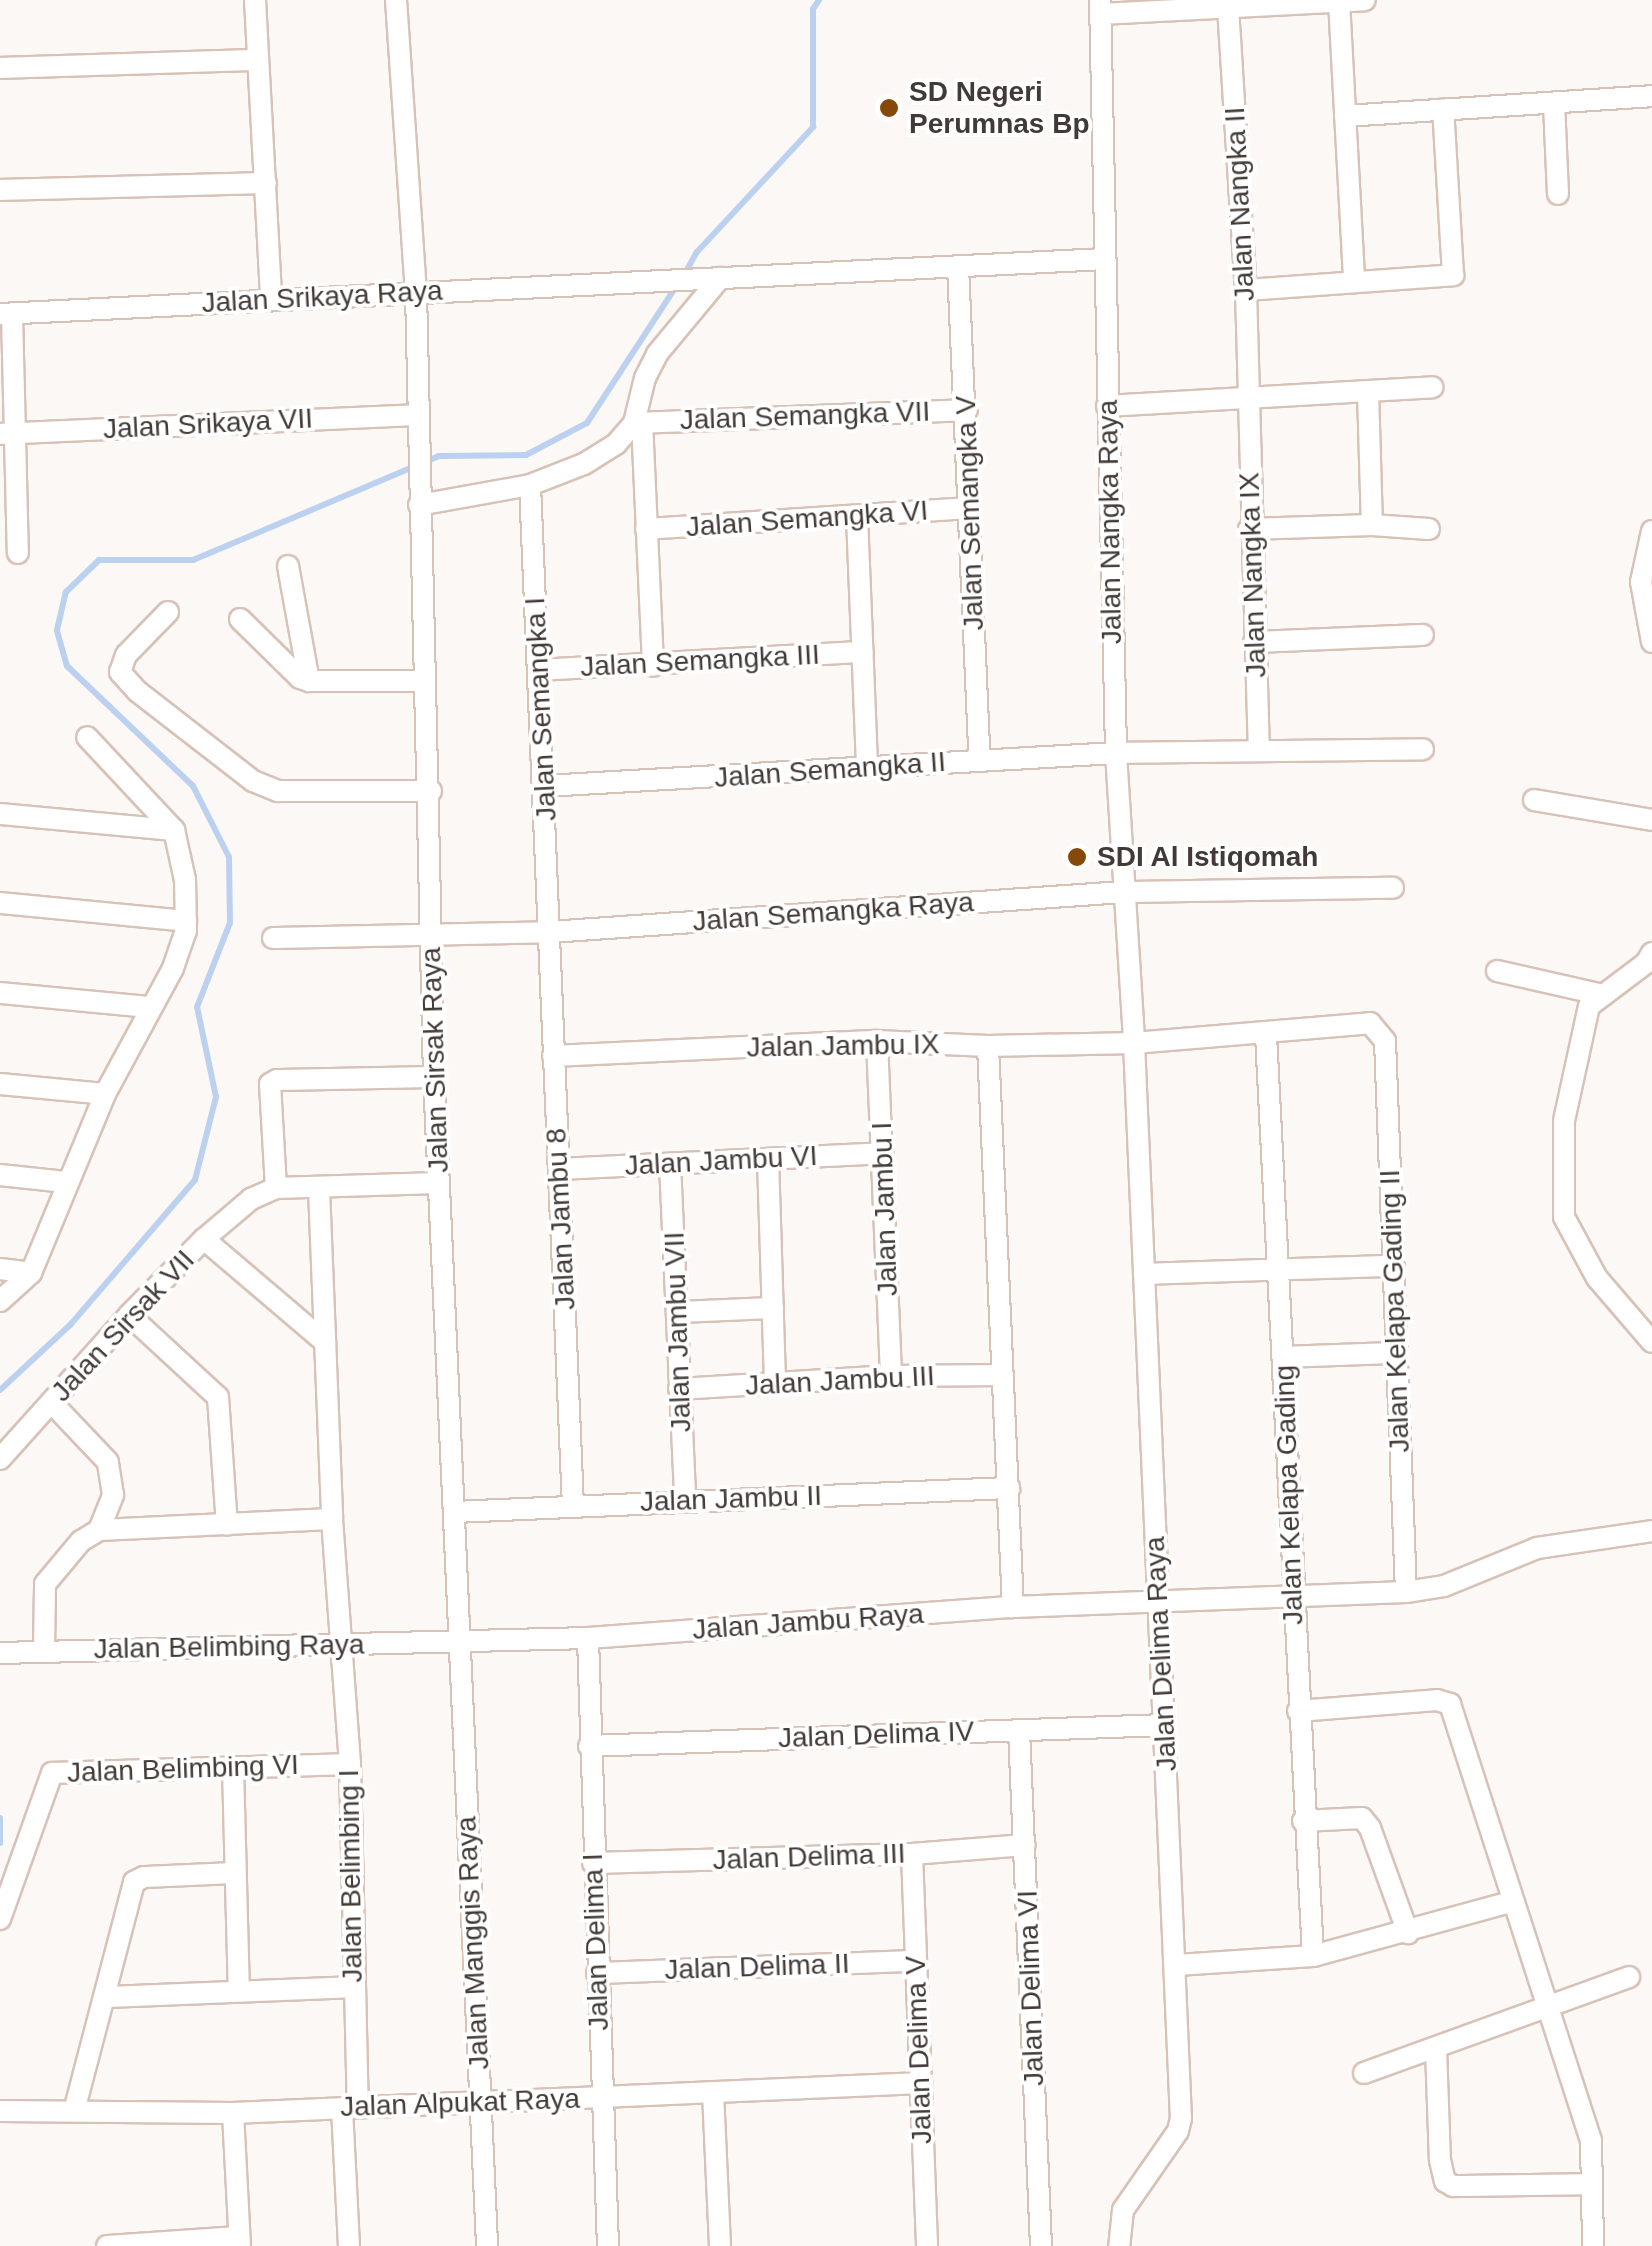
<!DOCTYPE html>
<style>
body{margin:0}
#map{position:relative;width:1652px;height:2246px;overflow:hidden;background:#fcf8f5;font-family:Helvetica,sans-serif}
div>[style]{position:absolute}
.stream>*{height:6px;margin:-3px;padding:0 3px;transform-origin:3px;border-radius:3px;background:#bcd1ef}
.roads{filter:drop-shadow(2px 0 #d7c2b8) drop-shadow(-2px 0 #d7c2b8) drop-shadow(0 2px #d7c2b8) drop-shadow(0 -2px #d7c2b8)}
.street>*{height:20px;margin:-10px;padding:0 10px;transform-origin:10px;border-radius:10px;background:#fff}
.dots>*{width:28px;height:28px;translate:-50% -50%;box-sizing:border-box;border:5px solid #fff;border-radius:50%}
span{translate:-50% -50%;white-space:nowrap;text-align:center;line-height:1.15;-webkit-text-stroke:8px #fff;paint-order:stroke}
.poi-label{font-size:28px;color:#423a36;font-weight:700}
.left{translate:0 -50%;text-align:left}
.street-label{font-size:28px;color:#423a36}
</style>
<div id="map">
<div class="stream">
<i style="left:684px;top:275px;width:26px;rotate:-61deg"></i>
<i style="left:697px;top:252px;width:171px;rotate:-47.1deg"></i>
<i style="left:813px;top:127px;width:118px;rotate:-90deg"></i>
<i style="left:813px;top:9px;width:11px;rotate:-56deg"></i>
<i style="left:0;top:1390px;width:97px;rotate:-42.9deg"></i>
<i style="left:71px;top:1324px;width:190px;rotate:-49.3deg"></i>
<i style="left:195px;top:1180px;width:86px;rotate:-75.8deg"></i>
<i style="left:216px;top:1097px;width:92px;rotate:-101.9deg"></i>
<i style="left:197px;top:1007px;width:90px;rotate:-68.6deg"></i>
<i style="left:230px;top:923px;width:66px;rotate:-90.9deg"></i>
<i style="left:229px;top:857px;width:80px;rotate:-116.9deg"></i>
<i style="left:193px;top:786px;width:174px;rotate:-136.4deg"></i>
<i style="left:67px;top:666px;width:37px;rotate:-106deg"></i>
<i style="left:57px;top:630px;width:39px;rotate:-77deg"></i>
<i style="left:66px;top:592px;width:46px;rotate:-44.1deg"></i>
<i style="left:99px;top:560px;width:94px"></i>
<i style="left:193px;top:560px;width:267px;rotate:-22.9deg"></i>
<i style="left:439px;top:456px;width:87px;rotate:-0.7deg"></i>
<i style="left:526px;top:455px;width:69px;rotate:-27.7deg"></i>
<i style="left:587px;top:423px;width:165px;rotate:-56.9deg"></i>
<i style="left:0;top:1818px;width:25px;rotate:90deg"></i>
</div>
<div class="roads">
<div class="street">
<i style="left:255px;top:0;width:300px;rotate:86.9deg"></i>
<i style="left:396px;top:0;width:292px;rotate:86.1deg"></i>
<i style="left:416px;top:291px;width:786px;rotate:88.69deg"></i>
<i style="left:434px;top:1077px;width:1170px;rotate:87.4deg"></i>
<i style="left:1100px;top:0;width:753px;rotate:88.78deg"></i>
<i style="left:1116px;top:753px;width:291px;rotate:86.4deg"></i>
<i style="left:1134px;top:1043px;width:1076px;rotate:87.5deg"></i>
<i style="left:1181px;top:2118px;width:13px;rotate:103deg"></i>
<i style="left:1178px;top:2131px;width:96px;rotate:124.8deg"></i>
<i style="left:1123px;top:2210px;width:36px;rotate:96deg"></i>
<i style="left:1339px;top:1px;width:280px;rotate:86.9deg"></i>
<i style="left:1228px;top:7px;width:284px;rotate:86.4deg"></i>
<i style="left:1246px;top:290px;width:459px;rotate:88.4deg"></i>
<i style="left:1101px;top:14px;width:264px;rotate:-3deg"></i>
<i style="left:0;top:68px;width:258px;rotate:-1.8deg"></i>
<i style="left:1554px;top:103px;width:91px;rotate:87.5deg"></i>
<i style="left:1345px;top:116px;width:308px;rotate:-3.7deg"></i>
<i style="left:0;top:190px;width:266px;rotate:-1.5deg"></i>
<i style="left:958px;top:266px;width:494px;rotate:87.5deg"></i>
<i style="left:1246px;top:290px;width:208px;rotate:-4.1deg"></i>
<i style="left:1453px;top:275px;width:166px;rotate:-93.4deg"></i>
<i style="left:0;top:314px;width:1105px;rotate:-2.85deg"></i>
<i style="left:12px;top:314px;width:239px;rotate:88.6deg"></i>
<i style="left:1368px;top:392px;width:133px;rotate:88.3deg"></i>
<i style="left:1107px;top:406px;width:326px;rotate:-3.3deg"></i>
<i style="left:642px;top:422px;width:244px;rotate:87.4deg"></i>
<i style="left:634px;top:423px;width:333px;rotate:-2.2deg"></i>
<i style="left:0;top:434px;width:417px;rotate:-2.6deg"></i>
<i style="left:530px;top:485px;width:1021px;rotate:87.59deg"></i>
<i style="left:419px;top:505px;width:113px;rotate:-10.2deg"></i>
<i style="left:530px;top:485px;width:58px;rotate:-21.3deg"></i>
<i style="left:584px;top:464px;width:38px;rotate:-32deg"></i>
<i style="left:616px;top:444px;width:28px;rotate:-49deg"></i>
<i style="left:634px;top:423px;width:46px;rotate:-76.3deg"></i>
<i style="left:645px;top:378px;width:27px;rotate:-63deg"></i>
<i style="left:657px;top:354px;width:99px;rotate:-50.3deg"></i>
<i style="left:857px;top:516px;width:249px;rotate:87.7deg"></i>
<i style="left:646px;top:529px;width:322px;rotate:-3.7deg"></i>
<i style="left:1249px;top:529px;width:123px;rotate:-1.9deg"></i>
<i style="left:1372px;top:525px;width:57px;rotate:4deg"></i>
<i style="left:1652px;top:531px;width:52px;rotate:102.2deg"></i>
<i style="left:1641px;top:582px;width:61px;rotate:79.6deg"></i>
<i style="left:288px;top:566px;width:117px;rotate:79.7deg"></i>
<i style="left:309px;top:681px;width:115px"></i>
<i style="left:168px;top:612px;width:60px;rotate:134.3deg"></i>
<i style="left:126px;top:655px;width:18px;rotate:109deg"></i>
<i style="left:120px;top:672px;width:25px;rotate:48deg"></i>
<i style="left:137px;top:691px;width:147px;rotate:37.8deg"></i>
<i style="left:253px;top:781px;width:27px;rotate:22deg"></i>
<i style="left:278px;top:791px;width:153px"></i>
<i style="left:240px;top:619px;width:84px;rotate:44.5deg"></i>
<i style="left:300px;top:678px;width:9px;rotate:18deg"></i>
<i style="left:1254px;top:642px;width:169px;rotate:-2.4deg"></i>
<i style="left:539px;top:670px;width:324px;rotate:-3.2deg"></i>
<i style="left:545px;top:786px;width:572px;rotate:-3.31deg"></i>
<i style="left:1116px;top:753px;width:307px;rotate:-0.7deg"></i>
<i style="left:1534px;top:800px;width:120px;rotate:9.6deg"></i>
<i style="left:0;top:814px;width:175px;rotate:5.3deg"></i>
<i style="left:0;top:903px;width:187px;rotate:5.5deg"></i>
<i style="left:273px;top:938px;width:277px;rotate:-1.2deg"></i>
<i style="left:550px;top:932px;width:575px;rotate:-3.99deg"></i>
<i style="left:1124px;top:892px;width:269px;rotate:-0.9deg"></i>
<i style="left:1652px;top:953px;width:12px;rotate:121deg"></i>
<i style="left:1646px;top:963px;width:71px;rotate:143deg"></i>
<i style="left:1589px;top:1006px;width:118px;rotate:102.3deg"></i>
<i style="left:1564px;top:1121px;width:96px;rotate:90deg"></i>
<i style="left:1564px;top:1217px;width:69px;rotate:61.6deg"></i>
<i style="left:1597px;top:1278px;width:84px;rotate:49.3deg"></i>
<i style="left:1497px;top:971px;width:109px;rotate:12.8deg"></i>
<i style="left:0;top:993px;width:150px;rotate:5.4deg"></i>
<i style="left:1266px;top:1035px;width:922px;rotate:87.08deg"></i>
<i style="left:877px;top:1041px;width:335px;rotate:87.6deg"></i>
<i style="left:988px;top:1046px;width:562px;rotate:87.45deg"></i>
<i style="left:553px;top:1056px;width:324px;rotate:-2.7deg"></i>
<i style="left:877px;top:1041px;width:111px;rotate:2.6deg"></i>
<i style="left:988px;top:1046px;width:146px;rotate:-1.2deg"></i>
<i style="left:1134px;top:1043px;width:237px;rotate:-4.8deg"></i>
<i style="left:1370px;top:1023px;width:23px;rotate:50deg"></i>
<i style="left:1385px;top:1041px;width:551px;rotate:87.82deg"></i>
<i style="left:0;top:1084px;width:105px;rotate:5.4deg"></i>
<i style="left:768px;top:1159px;width:224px;rotate:88.2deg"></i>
<i style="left:670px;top:1164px;width:336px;rotate:87.4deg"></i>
<i style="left:559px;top:1169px;width:324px;rotate:-2.8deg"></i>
<i style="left:0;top:1175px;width:66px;rotate:6.1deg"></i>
<i style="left:276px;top:1188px;width:104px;rotate:-93.3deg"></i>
<i style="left:270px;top:1084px;width:8px;rotate:-30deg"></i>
<i style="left:277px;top:1080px;width:157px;rotate:-1.1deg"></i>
<i style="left:319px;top:1189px;width:330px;rotate:87.7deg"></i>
<i style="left:332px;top:1519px;width:246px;rotate:85.8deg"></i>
<i style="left:350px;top:1764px;width:344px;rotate:88.7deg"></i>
<i style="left:204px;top:1239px;width:159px;rotate:40.4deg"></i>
<i style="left:0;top:1269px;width:31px;rotate:7deg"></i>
<i style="left:1144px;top:1274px;width:247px;rotate:-1.9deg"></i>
<i style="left:0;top:1301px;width:42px;rotate:-42.1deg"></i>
<i style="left:31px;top:1273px;width:194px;rotate:-67.5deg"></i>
<i style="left:105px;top:1094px;width:143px;rotate:-61.6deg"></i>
<i style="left:173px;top:968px;width:39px;rotate:-71deg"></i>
<i style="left:186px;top:931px;width:51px;rotate:-91.1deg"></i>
<i style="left:185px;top:880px;width:51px;rotate:-102.4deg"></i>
<i style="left:174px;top:830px;width:127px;rotate:-133.1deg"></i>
<i style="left:678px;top:1312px;width:95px;rotate:-2.4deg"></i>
<i style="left:129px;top:1315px;width:121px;rotate:42.7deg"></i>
<i style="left:218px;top:1397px;width:128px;rotate:86deg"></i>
<i style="left:1285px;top:1357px;width:111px;rotate:-2.1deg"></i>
<i style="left:679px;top:1389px;width:212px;rotate:-3.5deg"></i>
<i style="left:891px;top:1376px;width:111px;rotate:-0.5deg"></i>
<i style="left:0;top:1459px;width:193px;rotate:-48.1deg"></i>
<i style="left:129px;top:1315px;width:107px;rotate:-45.4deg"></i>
<i style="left:204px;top:1239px;width:62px;rotate:-40.4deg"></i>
<i style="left:251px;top:1199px;width:27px;rotate:-24deg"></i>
<i style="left:276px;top:1188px;width:162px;rotate:-1.8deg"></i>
<i style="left:454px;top:1512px;width:556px;rotate:-2.48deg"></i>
<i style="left:99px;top:1530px;width:233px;rotate:-2.7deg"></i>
<i style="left:588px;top:1638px;width:608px;rotate:88.12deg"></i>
<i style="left:44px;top:1651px;width:67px;rotate:-89.1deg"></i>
<i style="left:45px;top:1584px;width:56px;rotate:-50.1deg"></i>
<i style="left:81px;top:1541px;width:21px;rotate:-31deg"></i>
<i style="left:99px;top:1530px;width:38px;rotate:-68deg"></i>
<i style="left:113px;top:1495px;width:33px;rotate:-99deg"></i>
<i style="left:108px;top:1462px;width:81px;rotate:-133.5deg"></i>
<i style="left:0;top:1653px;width:588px;rotate:-1.46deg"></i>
<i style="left:588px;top:1638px;width:426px;rotate:-4.2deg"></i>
<i style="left:1013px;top:1607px;width:393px;rotate:-2.2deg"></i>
<i style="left:1406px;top:1592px;width:38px;rotate:-9deg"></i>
<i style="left:1444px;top:1586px;width:100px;rotate:-22.2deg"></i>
<i style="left:1537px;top:1548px;width:116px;rotate:-8.4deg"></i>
<i style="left:1298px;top:1711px;width:139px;rotate:-4.5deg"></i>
<i style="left:1437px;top:1700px;width:14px;rotate:17deg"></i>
<i style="left:1450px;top:1704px;width:458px;rotate:72.1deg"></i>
<i style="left:1591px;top:2140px;width:106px;rotate:88.9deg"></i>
<i style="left:1019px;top:1730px;width:516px;rotate:87.56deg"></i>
<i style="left:589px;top:1746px;width:575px;rotate:-2.09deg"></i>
<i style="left:233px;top:1767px;width:224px;rotate:88.5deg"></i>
<i style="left:1303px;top:1821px;width:59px;rotate:-2.9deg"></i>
<i style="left:1362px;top:1818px;width:13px;rotate:51deg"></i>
<i style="left:1370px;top:1828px;width:112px;rotate:70.1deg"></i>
<i style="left:912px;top:1854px;width:392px;rotate:87.8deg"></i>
<i style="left:593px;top:1863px;width:319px;rotate:-1.6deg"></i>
<i style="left:912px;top:1854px;width:113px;rotate:-4.6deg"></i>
<i style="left:0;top:1919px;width:155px;rotate:-70.4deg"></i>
<i style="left:52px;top:1773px;width:298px;rotate:-1.7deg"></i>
<i style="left:1177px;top:1965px;width:136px;rotate:-3.8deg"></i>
<i style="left:1313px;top:1956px;width:205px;rotate:-15.3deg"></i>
<i style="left:597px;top:1973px;width:319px;rotate:-2.2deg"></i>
<i style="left:105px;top:1997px;width:248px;rotate:-2.3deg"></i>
<i style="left:1436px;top:2048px;width:112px;rotate:88deg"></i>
<i style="left:1440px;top:2160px;width:22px;rotate:77deg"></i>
<i style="left:1445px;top:2181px;width:9px;rotate:32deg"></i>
<i style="left:1453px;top:2186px;width:138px;rotate:-0.8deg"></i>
<i style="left:1364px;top:2073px;width:282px;rotate:-19.9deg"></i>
<i style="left:713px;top:2092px;width:154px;rotate:87.4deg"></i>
<i style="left:342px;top:2108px;width:138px;rotate:87.1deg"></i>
<i style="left:0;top:2111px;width:233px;rotate:0.5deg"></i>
<i style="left:233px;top:2113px;width:689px;rotate:-2.5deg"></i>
<i style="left:74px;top:2111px;width:237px;rotate:-75.3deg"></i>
<i style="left:134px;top:1882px;width:11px;rotate:-27deg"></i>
<i style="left:144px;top:1877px;width:91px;rotate:-2.5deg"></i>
<i style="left:233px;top:2113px;width:133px;rotate:87deg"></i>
<i style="left:107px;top:2246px;width:132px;rotate:-3.9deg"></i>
</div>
</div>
<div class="dots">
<i style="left:889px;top:108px;background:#87490a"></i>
<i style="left:1077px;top:857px;background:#87490a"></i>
</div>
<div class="poi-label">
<span class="left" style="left:909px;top:108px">SD Negeri<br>Perumnas Bp</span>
<span class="left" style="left:1097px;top:857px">SDI Al Istiqomah</span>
</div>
<div class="street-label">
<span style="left:1240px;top:204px;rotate:-93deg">Jalan Nangka II</span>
<span style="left:322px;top:297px;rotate:-3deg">Jalan Srikaya Raya</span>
<span style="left:805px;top:416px;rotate:-2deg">Jalan Semangka VII</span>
<span style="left:208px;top:424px;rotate:-3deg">Jalan Srikaya VII</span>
<span style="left:970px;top:513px;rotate:-92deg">Jalan Semangka V</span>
<span style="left:807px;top:519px;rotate:-4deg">Jalan Semangka VI</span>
<span style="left:1110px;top:522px;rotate:-91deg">Jalan Nangka Raya</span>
<span style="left:1253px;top:575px;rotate:-92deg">Jalan Nangka IX</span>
<span style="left:700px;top:661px;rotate:-3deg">Jalan Semangka III</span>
<span style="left:541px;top:709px;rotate:-93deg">Jalan Semangka I</span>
<span style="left:830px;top:770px;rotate:-4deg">Jalan Semangka II</span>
<span style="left:833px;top:912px;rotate:-4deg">Jalan Semangka Raya</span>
<span style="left:843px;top:1046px;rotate:-1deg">Jalan Jambu IX</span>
<span style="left:435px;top:1060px;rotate:-92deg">Jalan Sirsak Raya</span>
<span style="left:721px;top:1161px;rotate:-3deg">Jalan Jambu VI</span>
<span style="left:885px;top:1209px;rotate:-92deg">Jalan Jambu I</span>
<span style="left:561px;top:1219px;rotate:-93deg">Jalan Jambu 8</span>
<span style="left:1395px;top:1311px;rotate:-92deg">Jalan Kelapa Gading II</span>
<span style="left:123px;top:1326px;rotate:-47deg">Jalan Sirsak VII</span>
<span style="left:678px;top:1332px;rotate:-92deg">Jalan Jambu VII</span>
<span style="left:840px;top:1381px;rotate:-3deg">Jalan Jambu III</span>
<span style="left:1289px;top:1495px;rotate:-92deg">Jalan Kelapa Gading</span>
<span style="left:731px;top:1499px;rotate:-2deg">Jalan Jambu II</span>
<span style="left:808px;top:1622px;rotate:-4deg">Jalan Jambu Raya</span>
<span style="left:229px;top:1647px;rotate:-1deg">Jalan Belimbing Raya</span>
<span style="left:1161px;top:1654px;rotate:-93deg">Jalan Delima Raya</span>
<span style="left:876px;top:1735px;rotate:-2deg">Jalan Delima IV</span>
<span style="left:183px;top:1769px;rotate:-2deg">Jalan Belimbing VI</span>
<span style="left:809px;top:1857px;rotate:-2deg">Jalan Delima III</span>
<span style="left:351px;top:1876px;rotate:-91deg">Jalan Belimbing I</span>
<span style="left:596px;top:1942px;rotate:-92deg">Jalan Delima I</span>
<span style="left:473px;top:1943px;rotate:-93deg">Jalan Manggis Raya</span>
<span style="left:757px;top:1967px;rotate:-2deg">Jalan Delima II</span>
<span style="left:1031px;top:1988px;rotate:-92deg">Jalan Delima VI</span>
<span style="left:919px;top:2050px;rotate:-92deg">Jalan Delima V</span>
<span style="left:460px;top:2103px;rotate:-2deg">Jalan Alpukat Raya</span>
</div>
</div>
